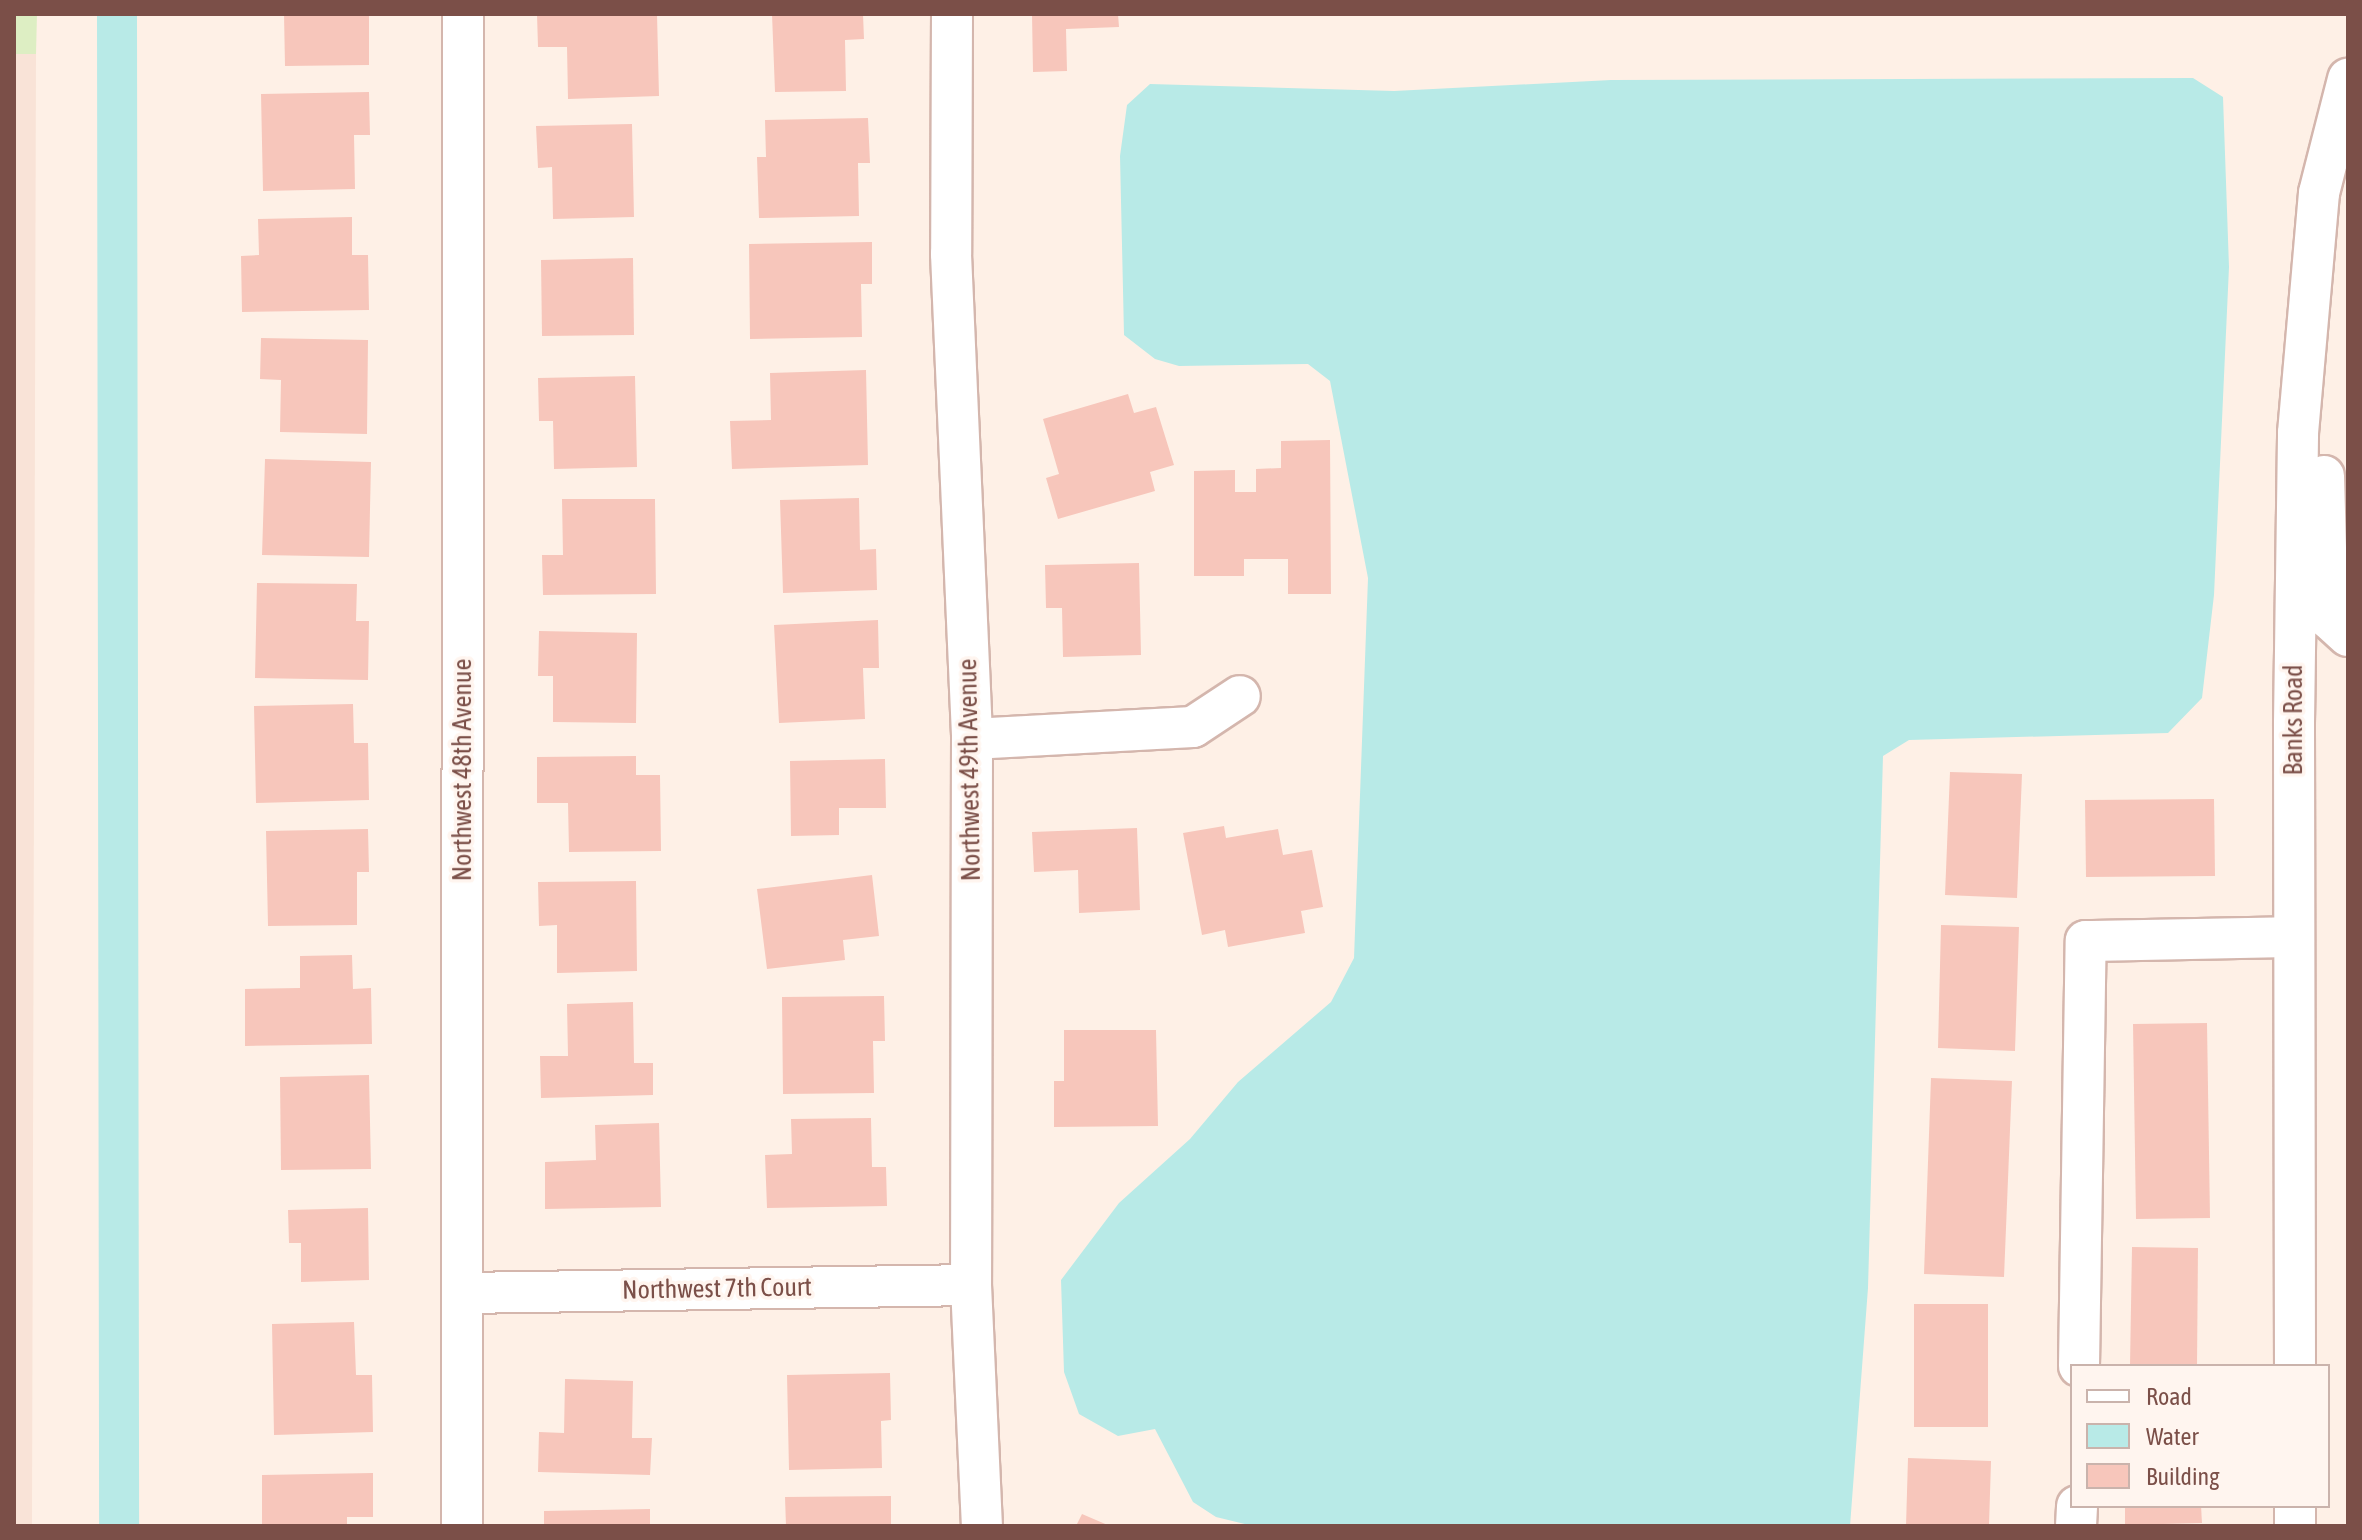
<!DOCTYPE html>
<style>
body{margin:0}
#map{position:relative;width:2362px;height:1540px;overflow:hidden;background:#fef0e6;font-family:"Asap Condensed",sans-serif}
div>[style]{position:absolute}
.residential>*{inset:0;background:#f9e3d7}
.green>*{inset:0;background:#ddeec3}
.water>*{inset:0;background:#b8eae7}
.canal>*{height:40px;margin:-20px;padding:0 20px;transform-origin:20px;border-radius:20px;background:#b8eae7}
.building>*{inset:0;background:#f7c6bb}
.roads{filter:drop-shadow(2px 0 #d4b6ad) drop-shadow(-2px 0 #d4b6ad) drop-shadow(0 2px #d4b6ad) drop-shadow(0 -2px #d4b6ad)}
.minor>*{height:40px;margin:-20px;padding:0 20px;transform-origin:20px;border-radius:20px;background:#fff}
span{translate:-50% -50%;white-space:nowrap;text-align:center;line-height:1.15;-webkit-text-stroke:7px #fff5ef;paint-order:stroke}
.street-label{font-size:26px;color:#7b4f48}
.frame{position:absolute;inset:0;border:16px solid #7b4f48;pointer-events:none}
.legend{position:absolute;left:2070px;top:1364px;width:260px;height:144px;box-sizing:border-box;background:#fff5ef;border:2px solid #cab3ac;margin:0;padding:10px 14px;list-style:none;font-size:24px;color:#7b4f48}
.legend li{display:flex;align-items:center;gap:16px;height:40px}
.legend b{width:40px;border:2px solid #cab3ac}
</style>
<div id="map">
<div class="residential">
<i style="clip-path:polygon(14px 54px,36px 54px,32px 1526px,14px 1526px)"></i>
</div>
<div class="green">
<i style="clip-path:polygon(14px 14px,37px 14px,36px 54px,14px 54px)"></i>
</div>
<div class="water">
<i style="clip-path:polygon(2193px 78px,2223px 97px,2229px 267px,2214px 595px,2202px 698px,2168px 733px,1909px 740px,1883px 756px,1868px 1288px,1850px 1526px,1253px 1526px,1216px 1517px,1193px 1502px,1155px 1429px,1118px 1436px,1079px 1414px,1064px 1372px,1061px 1280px,1119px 1203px,1190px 1139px,1238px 1082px,1331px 1002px,1354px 958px,1368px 578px,1330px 381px,1308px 364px,1179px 366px,1155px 359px,1124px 335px,1120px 156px,1127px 105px,1150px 84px,1394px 91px,1611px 80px)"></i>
</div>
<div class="canal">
<i style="left:117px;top:14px;width:1512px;rotate:89.92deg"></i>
</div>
<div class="building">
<i style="clip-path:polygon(284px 14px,369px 14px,369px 65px,285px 66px)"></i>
<i style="clip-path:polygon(537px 14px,657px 14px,659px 96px,568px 99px,567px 47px,538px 47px)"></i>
<i style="clip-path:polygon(772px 14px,863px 14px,864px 39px,845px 40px,846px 91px,775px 92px)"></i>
<i style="clip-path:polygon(1032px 14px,1118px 14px,1119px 27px,1066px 29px,1067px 71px,1033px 72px)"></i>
<i style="clip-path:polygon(369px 92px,370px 135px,354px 135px,355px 189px,263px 191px,261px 94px)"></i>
<i style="clip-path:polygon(868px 118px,870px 163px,858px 163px,859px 216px,759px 218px,757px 157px,766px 157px,765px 120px)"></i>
<i style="clip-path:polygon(632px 124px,634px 217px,553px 219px,552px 167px,538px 168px,536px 126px)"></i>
<i style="clip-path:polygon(352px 217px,352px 255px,368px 255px,369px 310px,242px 312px,241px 256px,259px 255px,258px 219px)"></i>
<i style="clip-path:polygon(872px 242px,872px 284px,861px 284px,862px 337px,750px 339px,749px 244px)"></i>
<i style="clip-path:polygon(633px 258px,634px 335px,542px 336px,541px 260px)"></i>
<i style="clip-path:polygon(261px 338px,368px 340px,367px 434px,280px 432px,281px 380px,260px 379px)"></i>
<i style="clip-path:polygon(866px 370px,868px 465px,732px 469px,730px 421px,771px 420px,770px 373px)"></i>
<i style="clip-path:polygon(635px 376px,637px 467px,554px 469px,553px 421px,539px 421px,538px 378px)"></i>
<i style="clip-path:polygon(1128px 394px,1134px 413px,1156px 407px,1174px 465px,1150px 472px,1155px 491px,1058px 519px,1046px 478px,1059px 474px,1043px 419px)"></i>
<i style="clip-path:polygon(1330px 440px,1331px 594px,1288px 594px,1288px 559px,1244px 559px,1244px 576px,1194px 576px,1194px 471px,1235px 470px,1235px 492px,1256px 492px,1256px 469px,1281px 468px,1281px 441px)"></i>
<i style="clip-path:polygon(265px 459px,371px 462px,369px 557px,262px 555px)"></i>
<i style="clip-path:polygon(859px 498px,860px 550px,876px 549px,877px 590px,783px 593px,780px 500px)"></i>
<i style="clip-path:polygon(562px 499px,655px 499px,656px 594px,543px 595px,542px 555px,563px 555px)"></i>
<i style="clip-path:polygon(1139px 563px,1141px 655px,1063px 657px,1062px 608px,1046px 608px,1045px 565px)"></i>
<i style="clip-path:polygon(257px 583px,357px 584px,356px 621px,369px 621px,368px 680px,255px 678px)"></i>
<i style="clip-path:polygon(878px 620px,879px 668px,863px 668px,865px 719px,779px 723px,774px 625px)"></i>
<i style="clip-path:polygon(539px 631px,637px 633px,636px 723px,553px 722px,553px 676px,538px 676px)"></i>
<i style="clip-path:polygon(353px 704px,354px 743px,368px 743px,369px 800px,256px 803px,254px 706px)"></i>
<i style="clip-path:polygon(636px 756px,636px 775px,660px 775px,661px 851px,569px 852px,568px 803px,537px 803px,537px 757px)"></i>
<i style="clip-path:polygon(885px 759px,886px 808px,839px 808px,839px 835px,791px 836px,790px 761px)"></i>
<i style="clip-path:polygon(1950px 772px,2022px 774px,2017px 898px,1945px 895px)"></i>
<i style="clip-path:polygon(2214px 799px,2215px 876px,2086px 877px,2085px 800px)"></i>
<i style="clip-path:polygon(1224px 826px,1226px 838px,1278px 829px,1283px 855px,1312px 850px,1323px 907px,1301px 911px,1305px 933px,1228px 947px,1225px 930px,1202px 935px,1183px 833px)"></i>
<i style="clip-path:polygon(1137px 828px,1140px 910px,1079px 913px,1078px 870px,1034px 872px,1032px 832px)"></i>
<i style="clip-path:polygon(368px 829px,369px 872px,357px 872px,357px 925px,268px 926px,266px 831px)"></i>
<i style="clip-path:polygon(872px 875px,879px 936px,843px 940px,845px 960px,767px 969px,757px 889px)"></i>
<i style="clip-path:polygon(636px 881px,637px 971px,557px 973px,557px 925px,539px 926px,538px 882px)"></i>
<i style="clip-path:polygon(1941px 925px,2019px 927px,2015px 1051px,1938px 1048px)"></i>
<i style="clip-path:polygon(352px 955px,353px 989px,371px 988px,372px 1044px,245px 1046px,245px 989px,300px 988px,300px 956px)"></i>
<i style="clip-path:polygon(884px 996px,885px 1041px,873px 1041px,874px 1093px,783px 1094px,782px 997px)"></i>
<i style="clip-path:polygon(633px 1002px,634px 1063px,653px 1063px,653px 1095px,541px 1098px,540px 1056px,568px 1056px,567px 1004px)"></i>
<i style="clip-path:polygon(2207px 1023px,2210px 1218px,2136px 1219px,2133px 1024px)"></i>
<i style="clip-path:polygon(1064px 1030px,1156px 1030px,1158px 1126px,1054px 1127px,1054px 1081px,1064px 1081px)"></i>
<i style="clip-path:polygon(369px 1075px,371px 1169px,281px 1170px,280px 1077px)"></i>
<i style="clip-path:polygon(1931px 1078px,2012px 1081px,2004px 1277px,1924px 1274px)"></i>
<i style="clip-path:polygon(871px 1118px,872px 1167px,886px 1167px,887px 1206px,767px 1208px,765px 1155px,792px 1154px,791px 1119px)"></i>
<i style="clip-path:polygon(659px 1123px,661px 1207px,545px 1209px,545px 1162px,596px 1160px,595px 1125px)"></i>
<i style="clip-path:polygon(368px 1208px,369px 1280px,301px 1282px,301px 1243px,289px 1243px,288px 1210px)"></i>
<i style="clip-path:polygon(2132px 1247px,2198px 1248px,2197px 1366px,2130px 1366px)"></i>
<i style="clip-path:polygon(1914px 1304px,1988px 1304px,1988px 1427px,1914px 1427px)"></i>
<i style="clip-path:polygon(354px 1322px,356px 1375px,372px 1375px,373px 1432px,274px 1435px,272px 1324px)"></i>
<i style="clip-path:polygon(890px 1373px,891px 1420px,881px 1421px,882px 1468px,789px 1470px,787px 1375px)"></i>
<i style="clip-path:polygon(565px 1379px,633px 1381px,632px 1438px,652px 1438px,650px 1475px,538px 1472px,539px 1432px,564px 1433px)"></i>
<i style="clip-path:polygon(1908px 1458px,1991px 1461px,1989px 1526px,1906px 1526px)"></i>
<i style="clip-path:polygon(373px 1473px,373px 1517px,347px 1517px,347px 1526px,262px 1526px,262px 1475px)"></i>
<i style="clip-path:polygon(891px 1496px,891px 1526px,786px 1526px,785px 1497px)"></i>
<i style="clip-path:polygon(2125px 1506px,2201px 1506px,2202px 1523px,2125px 1525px)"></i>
<i style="clip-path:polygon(650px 1509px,650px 1526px,544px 1526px,544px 1511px)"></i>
<i style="clip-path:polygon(1082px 1514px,1110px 1526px,1076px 1526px)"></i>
</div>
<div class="roads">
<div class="minor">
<i style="left:952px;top:14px;width:240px;rotate:90.2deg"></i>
<i style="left:951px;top:254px;width:485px;rotate:87.5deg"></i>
<i style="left:972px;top:739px;width:546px;rotate:90.1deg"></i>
<i style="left:971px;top:1285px;width:241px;rotate:87.4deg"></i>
<i style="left:2324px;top:476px;width:142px;rotate:88.4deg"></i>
<i style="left:2328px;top:618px;width:27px;rotate:42deg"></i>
<i style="left:972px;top:739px;width:221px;rotate:-3.1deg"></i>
<i style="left:1193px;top:727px;width:56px;rotate:-33.4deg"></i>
<i style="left:464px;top:1293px;width:507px;rotate:-0.9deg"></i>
<i style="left:2079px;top:1366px;width:425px;rotate:-89.1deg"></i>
<i style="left:2086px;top:941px;width:208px;rotate:-1.1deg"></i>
<i style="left:2295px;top:1366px;width:643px;rotate:-90.09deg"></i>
<i style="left:2294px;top:723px;width:290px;rotate:-89.2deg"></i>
<i style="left:2298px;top:433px;width:241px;rotate:-85deg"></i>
<i style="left:2319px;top:193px;width:118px;rotate:-75.7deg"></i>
<i style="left:2295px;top:1506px;width:20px;rotate:90deg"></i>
<i style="left:462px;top:1526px;width:1512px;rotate:-89.96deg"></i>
<i style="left:2076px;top:1526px;width:20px;rotate:-87deg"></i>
</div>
</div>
<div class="street-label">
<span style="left:2294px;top:720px;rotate:-90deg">Banks Road</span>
<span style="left:463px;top:770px;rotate:-90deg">Northwest 48th Avenue</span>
<span style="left:970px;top:770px;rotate:-91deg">Northwest 49th Avenue</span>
<span style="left:717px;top:1289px;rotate:-1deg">Northwest 7th Court</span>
</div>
<div class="frame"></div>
<ul class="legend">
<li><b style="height:10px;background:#fff"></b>Road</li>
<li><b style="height:22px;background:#b8eae7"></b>Water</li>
<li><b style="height:22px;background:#f7c6bb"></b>Building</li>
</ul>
</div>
